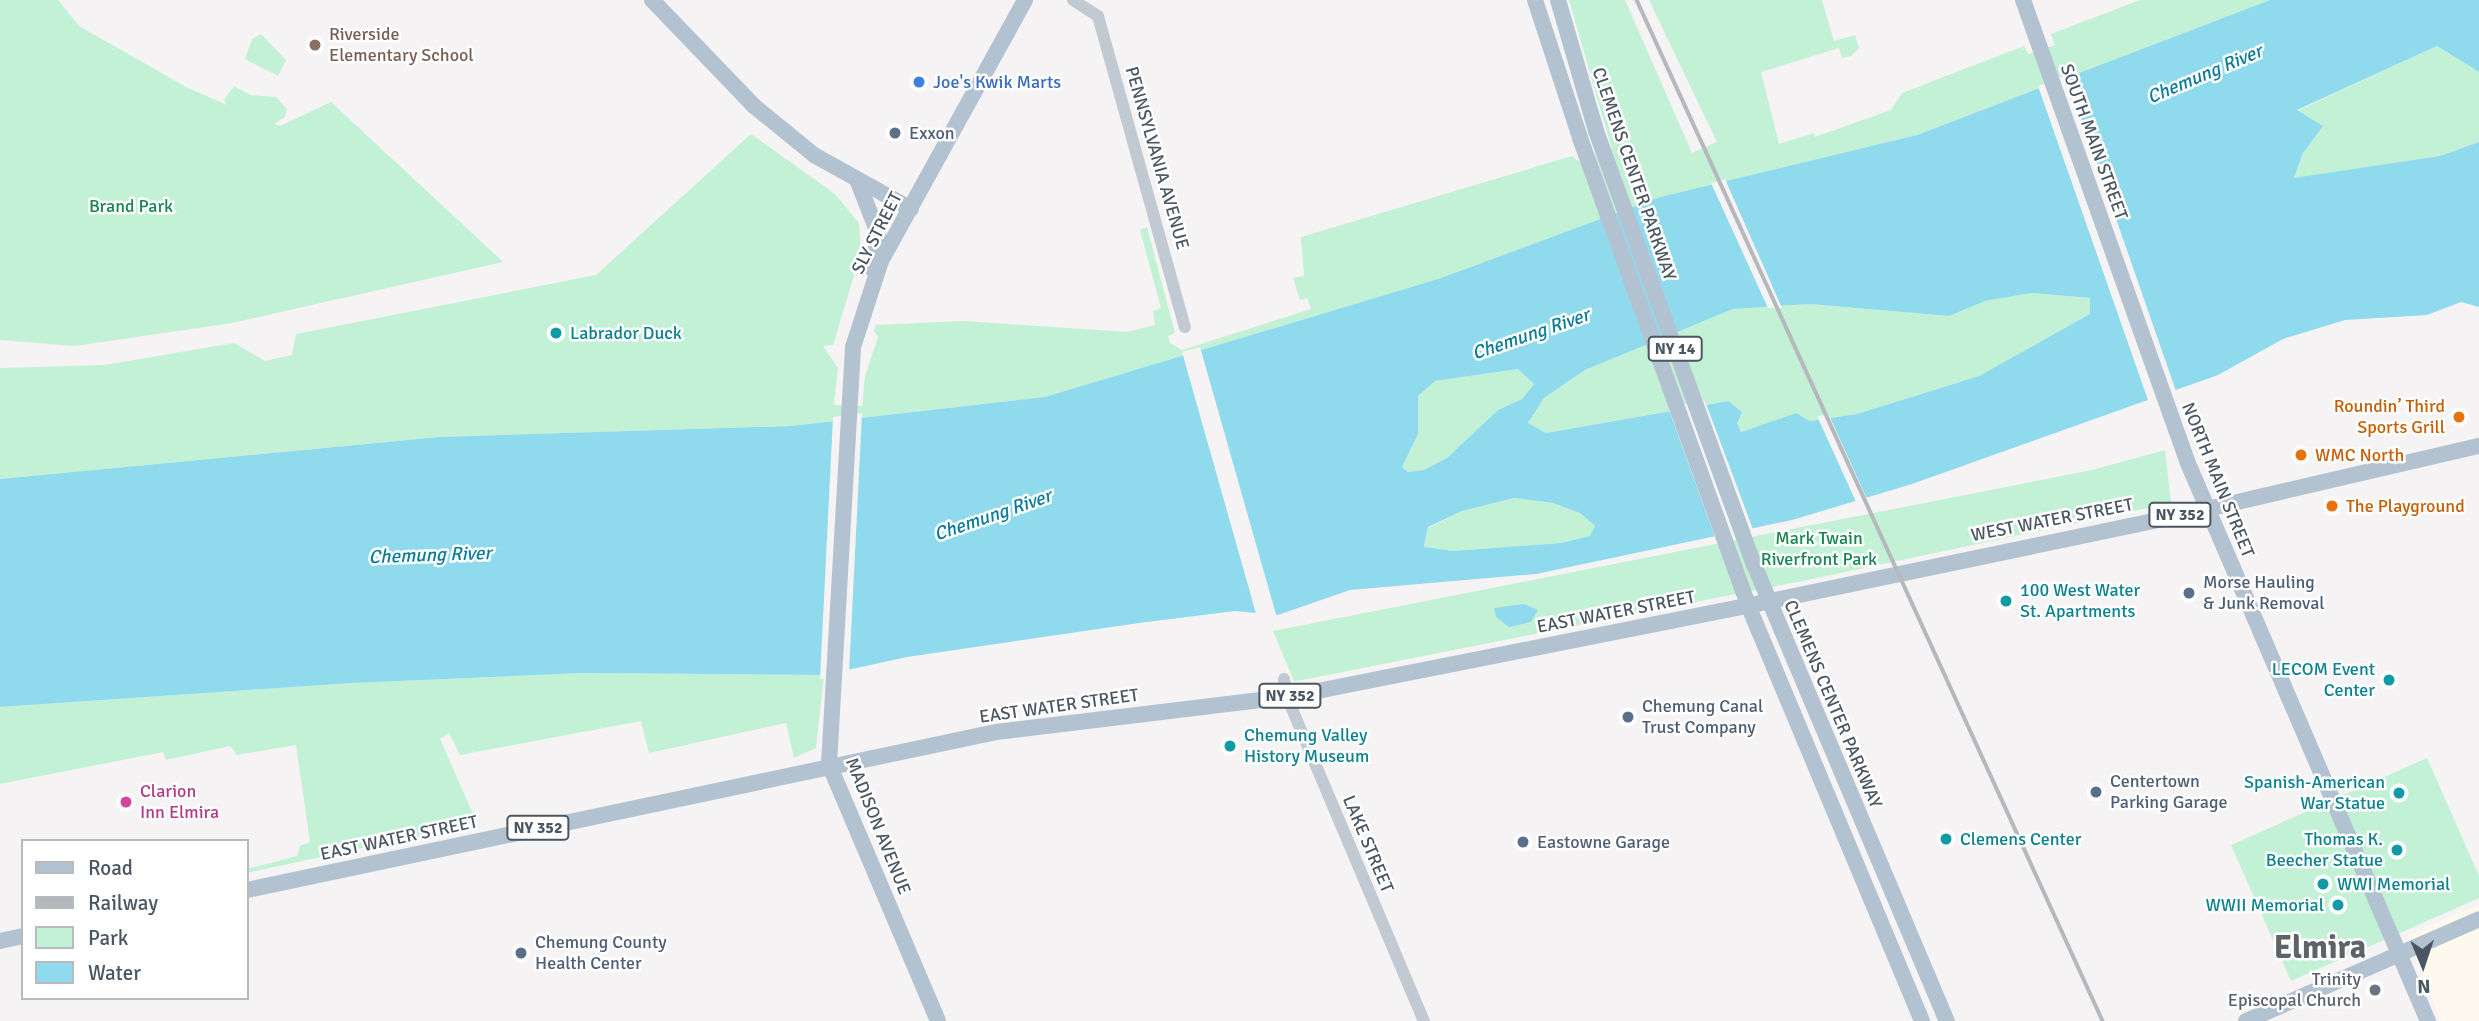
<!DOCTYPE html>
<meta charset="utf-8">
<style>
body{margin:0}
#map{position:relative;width:2479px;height:1021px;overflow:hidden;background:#f5f3f3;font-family:Signika,sans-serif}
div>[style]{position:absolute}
.commercial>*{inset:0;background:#fdf9ef}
.green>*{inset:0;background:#c3f1d5}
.water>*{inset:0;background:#90daee}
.pier>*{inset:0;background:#f5f3f3}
.minor>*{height:12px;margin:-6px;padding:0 6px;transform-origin:6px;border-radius:6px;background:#c1cad2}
.major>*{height:16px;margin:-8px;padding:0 8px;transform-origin:8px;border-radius:8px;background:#b3c2d1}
.rail>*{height:3.5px;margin:-1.75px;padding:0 1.75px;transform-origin:1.75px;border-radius:1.75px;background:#b5b8bd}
.dots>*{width:19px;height:19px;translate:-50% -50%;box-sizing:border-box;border:4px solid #fff;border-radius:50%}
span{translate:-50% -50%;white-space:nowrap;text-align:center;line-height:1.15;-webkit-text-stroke:5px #fff;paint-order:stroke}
.shield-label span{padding:2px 5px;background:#fff;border:2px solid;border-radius:5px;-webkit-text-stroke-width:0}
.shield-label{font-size:16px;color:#4a5661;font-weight:700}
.education-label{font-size:18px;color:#785e54}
.left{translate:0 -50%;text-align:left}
.shop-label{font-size:18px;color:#366cbe}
.service-label{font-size:18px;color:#4e5e75}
.street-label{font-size:18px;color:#4a5661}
.park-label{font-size:18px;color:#17864f}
.culture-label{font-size:18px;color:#0d838f}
.right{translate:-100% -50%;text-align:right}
.food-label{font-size:18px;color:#c56008}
.hotel-label{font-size:18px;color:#b23c85}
.worship-label{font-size:18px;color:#5b616d}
.water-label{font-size:19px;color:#0c7c9b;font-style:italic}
.town-label{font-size:32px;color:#5f6368;font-weight:700}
.legend{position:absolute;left:21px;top:839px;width:228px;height:161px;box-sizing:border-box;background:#fff;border:2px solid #b7bbc0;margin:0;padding:9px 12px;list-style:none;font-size:21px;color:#4a5661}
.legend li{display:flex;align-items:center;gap:14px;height:35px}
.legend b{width:35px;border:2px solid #b7bbc0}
.north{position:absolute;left:2388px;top:930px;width:70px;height:70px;-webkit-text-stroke:5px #fff;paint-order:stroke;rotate:178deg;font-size:19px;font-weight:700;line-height:28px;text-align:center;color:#4a5661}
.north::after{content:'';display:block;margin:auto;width:24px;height:32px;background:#4a5661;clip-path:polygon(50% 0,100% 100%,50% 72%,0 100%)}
</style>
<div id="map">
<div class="commercial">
<i style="clip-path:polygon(2479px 905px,2479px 1021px,2441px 1021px,2407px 935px)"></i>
</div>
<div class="green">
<i style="clip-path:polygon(0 0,58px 0,79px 26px,186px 87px,227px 105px,224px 100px,234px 86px,250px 95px,276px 97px,287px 109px,285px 117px,274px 124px,280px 126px,331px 102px,503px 262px,232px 323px,75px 346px,0 340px)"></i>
<i style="clip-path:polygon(1569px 0,1625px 0,1692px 153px,1717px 142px,1649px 0,1822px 0,1834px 41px,1855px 35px,1859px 48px,1851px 56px,1842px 58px,1839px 48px,1761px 72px,1779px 144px,1814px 133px,1815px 137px,1891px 110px,1902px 93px,2024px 46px,2028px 54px,2055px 45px,2051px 34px,2140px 0,2270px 0,1917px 135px,1660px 197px,1441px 278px,1045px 397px,791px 426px,439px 437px,0 479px,0 368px,104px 365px,234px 343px,265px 361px,292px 355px,296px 334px,596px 275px,751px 134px,835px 194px,859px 223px,861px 252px,833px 345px,823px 346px,838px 368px,834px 405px,862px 406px,865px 376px,878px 337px,874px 331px,876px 325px,964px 321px,1127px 332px,1155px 325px,1153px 311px,1161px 308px,1140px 230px,1147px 227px,1175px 333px,1168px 336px,1170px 343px,1182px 350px,1311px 309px,1307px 298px,1300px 300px,1293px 278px,1304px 276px,1301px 237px,1572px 156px,1578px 161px,1612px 149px)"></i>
<i style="clip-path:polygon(261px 34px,286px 60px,278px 76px,245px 59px,252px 39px)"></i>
<i style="clip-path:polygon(2437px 46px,2479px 72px,2479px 142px,2440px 156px,2294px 179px,2303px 153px,2323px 126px,2297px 111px)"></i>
<i style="clip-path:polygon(2031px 293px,2090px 298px,2091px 314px,1979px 376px,1857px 414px,1810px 421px,1796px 413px,1740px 432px,1727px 401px,1546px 433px,1528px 423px,1544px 398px,1585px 370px,1733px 309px,1810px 304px,1949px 316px,1985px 301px)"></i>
<i style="clip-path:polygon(1518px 369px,1534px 384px,1522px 399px,1498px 410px,1447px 458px,1424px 470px,1408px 472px,1402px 467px,1418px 434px,1418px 396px,1435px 381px)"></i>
<i style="clip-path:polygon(2165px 450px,2171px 503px,1822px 577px,1302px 680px,1294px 681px,1273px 631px,2092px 470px)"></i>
<i style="clip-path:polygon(1514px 498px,1553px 503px,1580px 513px,1595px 526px,1591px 536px,1561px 543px,1453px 551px,1424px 548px,1428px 528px,1462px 511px)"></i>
<i style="clip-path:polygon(582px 673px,824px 675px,816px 748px,794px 758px,786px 723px,649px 753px,641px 721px,460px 755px,449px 733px,440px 739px,477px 823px,247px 873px,247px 869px,297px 856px,300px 846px,310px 842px,296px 745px,237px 755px,230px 746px,166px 760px,163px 752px,0 784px,0 707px,352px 683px)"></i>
<i style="clip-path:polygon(2427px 758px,2479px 876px,2479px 898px,2291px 981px,2231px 845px)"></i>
</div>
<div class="water">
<i style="clip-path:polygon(evenodd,2270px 0,2479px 0,2479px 72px,2437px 46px,2297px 110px,2323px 126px,2303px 153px,2294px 178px,2440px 156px,2479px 142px,2479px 307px,2461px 302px,2427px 315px,2345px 320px,2283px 339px,2218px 375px,1912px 484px,1792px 520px,1536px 574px,1350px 590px,1278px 615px,1235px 611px,1139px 623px,907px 657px,824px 675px,582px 673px,352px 683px,0 707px,0 479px,439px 437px,791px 426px,1045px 397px,1441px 278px,1660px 197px,1917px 135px,2270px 0,2031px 293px,2090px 298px,2090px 314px,1979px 376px,1857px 414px,1810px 421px,1796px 413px,1741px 432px,1737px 423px,1742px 412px,1728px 401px,1546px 433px,1528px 423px,1544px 398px,1585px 370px,1733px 309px,1810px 304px,1949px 316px,1985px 301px,2031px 293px,2270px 0,1518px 369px,1534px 384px,1522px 399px,1498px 410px,1447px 458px,1424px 470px,1408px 472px,1402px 467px,1418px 434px,1418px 396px,1435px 381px,1518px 369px,2270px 0,1514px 498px,1553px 503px,1580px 513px,1595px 526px,1590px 536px,1561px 543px,1453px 551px,1424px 547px,1428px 527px,1462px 511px,1514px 498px)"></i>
<i style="clip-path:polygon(1524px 604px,1538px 610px,1531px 622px,1509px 627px,1496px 617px,1494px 608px)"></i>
</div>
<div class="pier">
<i style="clip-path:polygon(2066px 75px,2177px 394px,2149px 403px,2038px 86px)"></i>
<i style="clip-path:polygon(1725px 179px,1782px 308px,1768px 308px,1711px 183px)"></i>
<i style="clip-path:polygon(1200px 347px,1277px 618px,1257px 617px,1182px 352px)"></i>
<i style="clip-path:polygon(1705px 401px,1754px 532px,1716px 540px,1668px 407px)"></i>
<i style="clip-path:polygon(862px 413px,849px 674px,820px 679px,833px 417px)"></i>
<i style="clip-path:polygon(1829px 415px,1868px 501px,1857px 504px,1817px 416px)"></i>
</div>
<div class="minor">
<i style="left:1073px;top:0;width:30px;rotate:33deg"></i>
<i style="left:1098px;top:16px;width:323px;rotate:74.4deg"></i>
<i style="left:1284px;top:679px;width:18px;rotate:81deg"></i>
<i style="left:1287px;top:697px;width:352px;rotate:67.1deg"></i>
</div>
<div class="major">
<i style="left:652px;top:0;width:147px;rotate:46.1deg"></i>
<i style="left:754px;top:106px;width:77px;rotate:39.2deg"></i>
<i style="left:814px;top:155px;width:111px;rotate:29.1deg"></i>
<i style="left:1535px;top:0;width:145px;rotate:71.9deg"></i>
<i style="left:1580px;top:138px;width:496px;rotate:70.2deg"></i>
<i style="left:1748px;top:605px;width:451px;rotate:67.3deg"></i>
<i style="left:1558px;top:0;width:136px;rotate:73.8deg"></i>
<i style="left:1596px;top:131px;width:464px;rotate:70deg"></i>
<i style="left:1755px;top:567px;width:493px;rotate:67.1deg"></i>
<i style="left:2023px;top:0;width:489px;rotate:70.4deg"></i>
<i style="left:2187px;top:461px;width:610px;rotate:66.72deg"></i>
<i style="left:858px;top:182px;width:55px;rotate:68.6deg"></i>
<i style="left:878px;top:233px;width:37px;rotate:98deg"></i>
<i style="left:247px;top:890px;width:765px;rotate:-11.91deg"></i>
<i style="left:996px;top:732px;width:293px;rotate:-6.9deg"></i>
<i style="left:1287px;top:697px;width:483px;rotate:-11.2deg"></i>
<i style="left:1761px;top:603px;width:438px;rotate:-11.8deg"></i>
<i style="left:2190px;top:513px;width:297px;rotate:-13.1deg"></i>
<i style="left:0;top:941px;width:24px;rotate:-12deg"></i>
<i style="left:938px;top:1021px;width:279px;rotate:-113deg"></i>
<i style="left:829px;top:764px;width:418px;rotate:-86.7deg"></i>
<i style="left:853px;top:347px;width:90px;rotate:-72deg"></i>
<i style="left:881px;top:261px;width:298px;rotate:-61.1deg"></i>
<i style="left:2246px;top:1021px;width:254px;rotate:-23.6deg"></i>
</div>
<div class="rail">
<i style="left:1637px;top:0;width:1122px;rotate:65.47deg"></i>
</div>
<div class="dots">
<i style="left:315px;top:45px;background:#8d6e63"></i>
<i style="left:919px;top:82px;background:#3f7fe0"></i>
<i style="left:895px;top:133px;background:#5c6f8a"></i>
<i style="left:556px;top:333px;background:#0f9aa8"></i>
<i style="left:2459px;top:417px;background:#e8710a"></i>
<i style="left:2301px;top:455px;background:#e8710a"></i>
<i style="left:2332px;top:506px;background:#e8710a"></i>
<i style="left:2189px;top:593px;background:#5c6f8a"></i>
<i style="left:2006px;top:601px;background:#0f9aa8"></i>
<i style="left:2389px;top:680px;background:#0f9aa8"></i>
<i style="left:1628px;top:717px;background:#5c6f8a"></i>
<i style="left:1230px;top:746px;background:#0f9aa8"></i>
<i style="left:2096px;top:792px;background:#5c6f8a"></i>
<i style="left:2399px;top:793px;background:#0f9aa8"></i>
<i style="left:126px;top:802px;background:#d1479c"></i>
<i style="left:1946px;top:839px;background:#0f9aa8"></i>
<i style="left:1523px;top:842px;background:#5c6f8a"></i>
<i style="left:2397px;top:850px;background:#0f9aa8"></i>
<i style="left:2323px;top:884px;background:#0f9aa8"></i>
<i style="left:2338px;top:905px;background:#0f9aa8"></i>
<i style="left:521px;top:953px;background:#5c6f8a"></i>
<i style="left:2375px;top:990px;background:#6b7280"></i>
</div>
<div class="shield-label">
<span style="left:1675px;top:349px">NY 14</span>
<span style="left:2180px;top:515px">NY 352</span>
<span style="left:1290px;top:696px">NY 352</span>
<span style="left:538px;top:828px">NY 352</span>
</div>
<div class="education-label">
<span class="left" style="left:329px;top:45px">Riverside<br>Elementary School</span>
</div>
<div class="shop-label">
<span class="left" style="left:933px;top:82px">Joe's Kwik Marts</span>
</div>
<div class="service-label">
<span class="left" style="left:909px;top:133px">Exxon</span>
<span class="left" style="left:2203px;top:593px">Morse Hauling<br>&amp; Junk Removal</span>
<span class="left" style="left:1642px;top:717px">Chemung Canal<br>Trust Company</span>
<span class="left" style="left:2110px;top:792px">Centertown<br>Parking Garage</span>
<span class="left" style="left:1537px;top:842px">Eastowne Garage</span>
<span class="left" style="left:535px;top:953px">Chemung County<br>Health Center</span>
</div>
<div class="street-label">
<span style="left:2094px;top:142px;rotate:70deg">SOUTH MAIN STREET</span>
<span style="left:1157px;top:158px;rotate:74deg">PENNSYLVANIA AVENUE</span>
<span style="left:1634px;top:174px;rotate:71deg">CLEMENS CENTER PARKWAY</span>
<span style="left:877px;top:233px;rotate:-63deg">SLY STREET</span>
<span style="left:2218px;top:480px;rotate:68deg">NORTH MAIN STREET</span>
<span style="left:2052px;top:520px;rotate:-11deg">WEST WATER STREET</span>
<span style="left:1616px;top:612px;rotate:-11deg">EAST WATER STREET</span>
<span style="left:1833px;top:704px;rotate:67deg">CLEMENS CENTER PARKWAY</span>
<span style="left:1059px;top:706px;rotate:-8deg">EAST WATER STREET</span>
<span style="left:878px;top:826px;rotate:68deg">MADISON AVENUE</span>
<span style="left:399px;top:838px;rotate:-12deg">EAST WATER STREET</span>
<span style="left:1368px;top:844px;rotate:67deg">LAKE STREET</span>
</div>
<div class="park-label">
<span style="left:131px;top:206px">Brand Park</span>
<span style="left:1819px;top:549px">Mark Twain<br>Riverfront Park</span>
</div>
<div class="culture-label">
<span class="left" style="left:570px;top:333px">Labrador Duck</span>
<span class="left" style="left:2020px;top:601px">100 West Water<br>St. Apartments</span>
<span class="right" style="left:2375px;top:680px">LECOM Event<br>Center</span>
<span class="left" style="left:1244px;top:746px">Chemung Valley<br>History Museum</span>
<span class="right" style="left:2385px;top:793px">Spanish-American<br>War Statue</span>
<span class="left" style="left:1960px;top:839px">Clemens Center</span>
<span class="right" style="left:2383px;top:850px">Thomas K.<br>Beecher Statue</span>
<span class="left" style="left:2337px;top:884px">WWI Memorial</span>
<span class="right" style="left:2324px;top:905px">WWII Memorial</span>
</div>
<div class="food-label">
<span class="right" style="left:2445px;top:417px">Roundin’ Third<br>Sports Grill</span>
<span class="left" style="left:2315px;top:455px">WMC North</span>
<span class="left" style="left:2346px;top:506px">The Playground</span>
</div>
<div class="hotel-label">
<span class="left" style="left:140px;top:802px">Clarion<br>Inn Elmira</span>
</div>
<div class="worship-label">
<span class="right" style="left:2361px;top:990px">Trinity<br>Episcopal Church</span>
</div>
<div class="water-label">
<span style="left:2205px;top:75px;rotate:-23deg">Chemung River</span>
<span style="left:1531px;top:335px;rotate:-19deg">Chemung River</span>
<span style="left:993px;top:516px;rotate:-19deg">Chemung River</span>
<span style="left:430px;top:556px;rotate:-2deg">Chemung River</span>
</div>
<div class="town-label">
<span style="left:2320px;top:948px">Elmira</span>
</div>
<ul class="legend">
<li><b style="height:9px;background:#b3c2d1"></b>Road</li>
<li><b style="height:9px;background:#b5b8bd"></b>Railway</li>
<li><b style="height:19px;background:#c3f1d5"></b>Park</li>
<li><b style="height:19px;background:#90daee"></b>Water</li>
</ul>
<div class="north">N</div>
</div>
